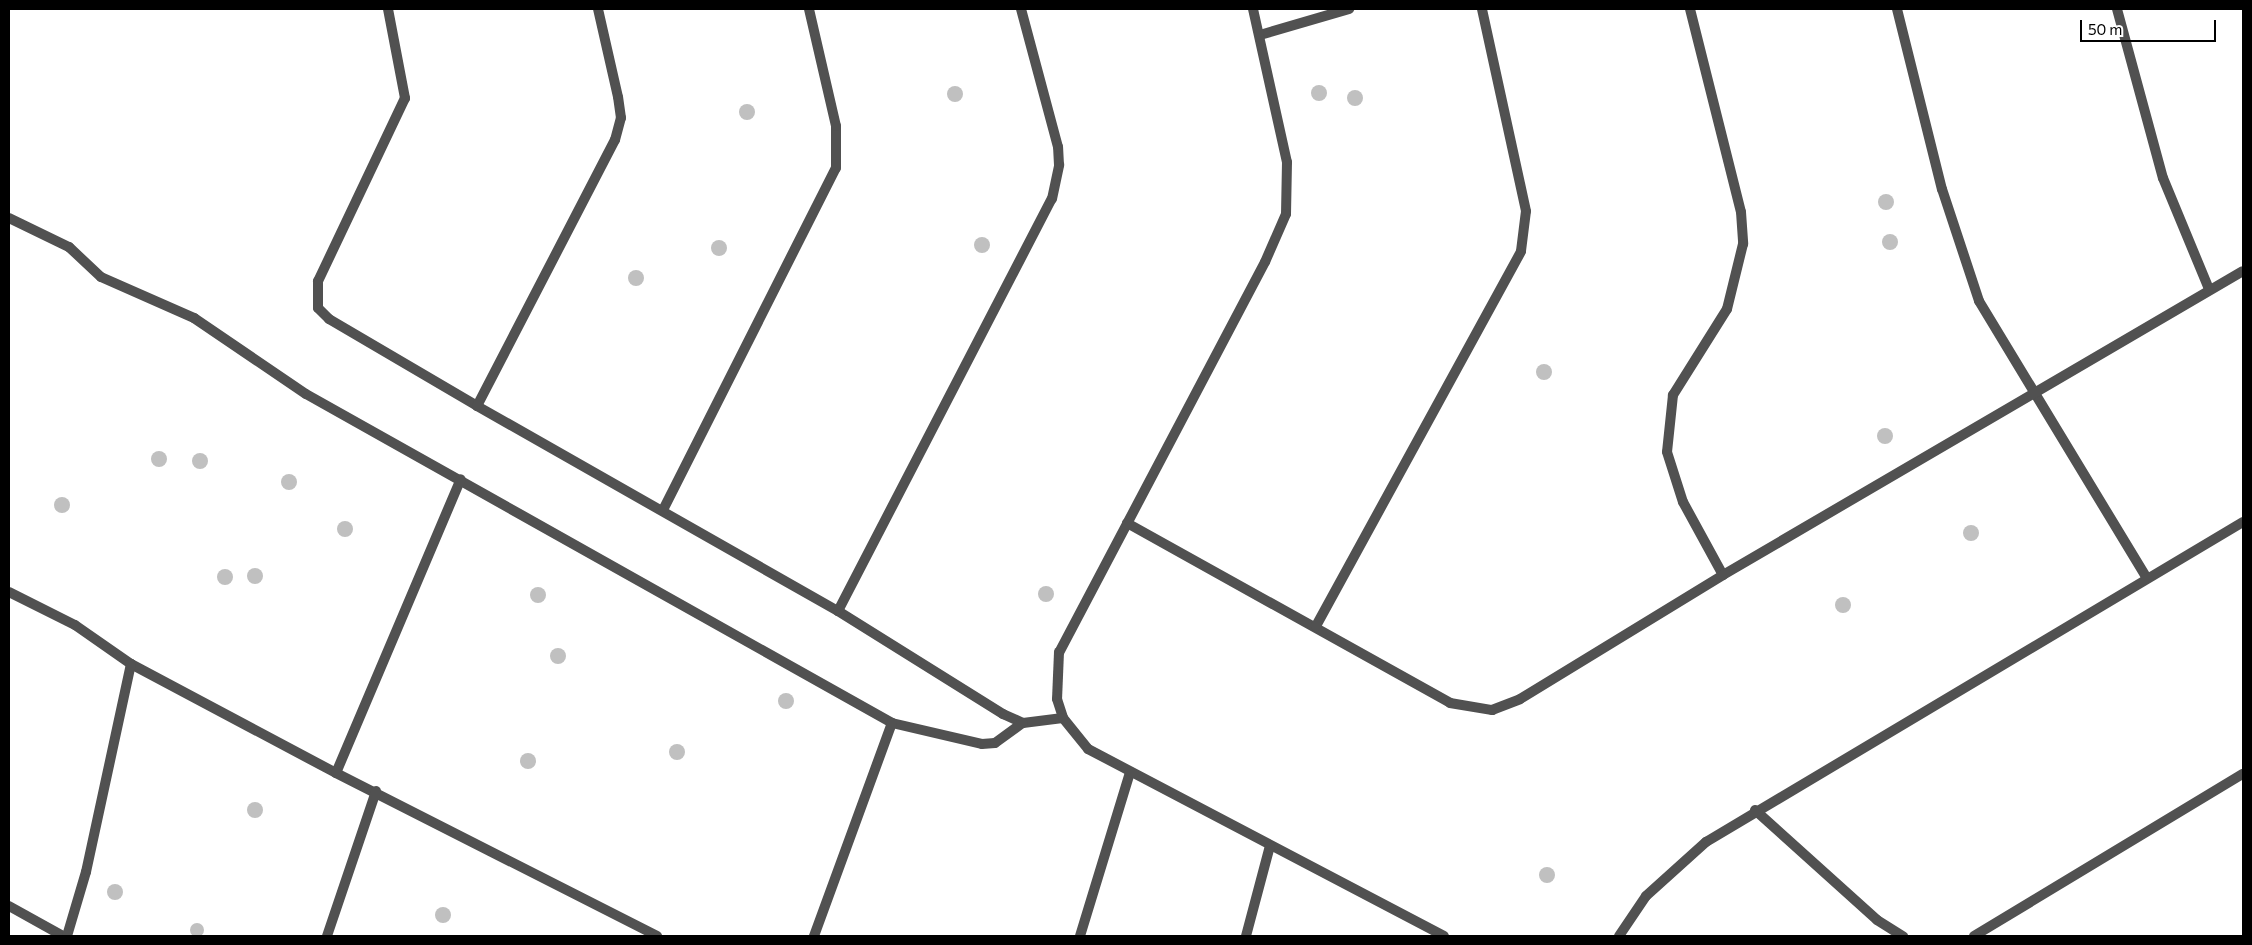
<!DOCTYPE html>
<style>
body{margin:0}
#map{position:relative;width:2252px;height:945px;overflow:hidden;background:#fff;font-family:Commissioner,sans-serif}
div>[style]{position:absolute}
.building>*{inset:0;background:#c0c0c0}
.round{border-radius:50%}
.minor>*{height:10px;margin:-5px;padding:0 5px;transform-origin:5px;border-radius:5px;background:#515151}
.tertiary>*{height:10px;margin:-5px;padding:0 5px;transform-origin:5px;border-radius:5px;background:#515151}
span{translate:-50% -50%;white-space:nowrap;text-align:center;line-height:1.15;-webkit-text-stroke:4px #fff;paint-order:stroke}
.frame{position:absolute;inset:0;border:10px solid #000;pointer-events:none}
.scale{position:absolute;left:2080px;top:20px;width:136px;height:22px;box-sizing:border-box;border:2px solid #000;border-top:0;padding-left:6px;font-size:15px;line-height:18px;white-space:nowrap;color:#000;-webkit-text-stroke:4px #fff;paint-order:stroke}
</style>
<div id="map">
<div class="building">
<i class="round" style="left:1311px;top:85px;width:16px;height:16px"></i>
<i class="round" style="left:947px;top:86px;width:16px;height:16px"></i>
<i class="round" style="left:1347px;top:90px;width:16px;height:16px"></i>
<i class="round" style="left:739px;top:104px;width:16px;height:16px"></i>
<i class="round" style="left:1878px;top:194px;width:16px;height:16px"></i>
<i class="round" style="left:1882px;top:234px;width:16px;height:16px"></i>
<i class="round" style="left:974px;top:237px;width:16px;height:16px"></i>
<i class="round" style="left:711px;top:240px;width:16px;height:16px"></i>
<i class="round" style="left:628px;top:270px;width:16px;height:16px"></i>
<i class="round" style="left:1536px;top:364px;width:16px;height:16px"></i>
<i class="round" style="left:1877px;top:428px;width:16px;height:16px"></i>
<i class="round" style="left:151px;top:451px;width:16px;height:16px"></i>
<i class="round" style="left:192px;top:453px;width:16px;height:16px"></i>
<i class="round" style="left:281px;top:474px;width:16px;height:16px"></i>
<i class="round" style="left:54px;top:497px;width:16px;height:16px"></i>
<i class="round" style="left:337px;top:521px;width:16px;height:16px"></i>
<i class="round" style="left:1963px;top:525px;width:16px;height:16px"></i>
<i class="round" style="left:247px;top:568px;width:16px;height:16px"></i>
<i class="round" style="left:217px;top:569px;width:16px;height:16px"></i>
<i class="round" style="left:1038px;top:586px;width:16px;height:16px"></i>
<i class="round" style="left:530px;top:587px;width:16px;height:16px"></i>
<i class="round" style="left:1835px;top:597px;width:16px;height:16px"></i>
<i class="round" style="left:550px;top:648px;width:16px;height:16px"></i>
<i class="round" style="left:778px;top:693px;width:16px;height:16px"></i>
<i class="round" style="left:669px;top:744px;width:16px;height:16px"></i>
<i class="round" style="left:520px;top:753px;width:16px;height:16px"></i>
<i class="round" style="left:247px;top:802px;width:16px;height:16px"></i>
<i class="round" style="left:1539px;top:867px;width:16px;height:16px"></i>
<i class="round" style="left:107px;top:884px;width:16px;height:16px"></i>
<i class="round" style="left:435px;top:907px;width:16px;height:16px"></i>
<i class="round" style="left:190px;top:923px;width:14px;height:14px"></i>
</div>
<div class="minor">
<i style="left:388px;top:9px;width:91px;rotate:79.2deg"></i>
<i style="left:405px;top:98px;width:203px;rotate:115.4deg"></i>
<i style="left:318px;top:281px;width:27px;rotate:90deg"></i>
<i style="left:318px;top:308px;width:16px;rotate:45deg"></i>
<i style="left:329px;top:319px;width:172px;rotate:30.4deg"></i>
<i style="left:477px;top:406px;width:415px;rotate:29.6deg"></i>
<i style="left:838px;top:611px;width:195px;rotate:32deg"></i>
<i style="left:1003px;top:714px;width:22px;rotate:24deg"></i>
<i style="left:1023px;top:723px;width:40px;rotate:-7.1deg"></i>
<i style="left:1690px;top:9px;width:209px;rotate:75.9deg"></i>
<i style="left:1741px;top:212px;width:32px;rotate:86deg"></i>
<i style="left:1743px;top:244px;width:67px;rotate:103.8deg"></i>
<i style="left:1727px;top:309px;width:102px;rotate:122.1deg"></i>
<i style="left:1673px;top:395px;width:57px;rotate:96deg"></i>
<i style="left:1667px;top:452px;width:52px;rotate:72.3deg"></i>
<i style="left:1683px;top:502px;width:83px;rotate:61.3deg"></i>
<i style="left:1897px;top:9px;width:186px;rotate:76deg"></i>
<i style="left:1942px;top:189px;width:118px;rotate:71.7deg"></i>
<i style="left:1979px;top:301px;width:324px;rotate:58.8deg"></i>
<i style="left:2117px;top:9px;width:175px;rotate:74.8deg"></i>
<i style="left:2163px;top:178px;width:120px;rotate:67.5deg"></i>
<i style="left:1260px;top:35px;width:93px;rotate:-16.3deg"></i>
<i style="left:9px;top:218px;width:67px;rotate:25.8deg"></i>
<i style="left:69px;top:247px;width:44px;rotate:43.2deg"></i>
<i style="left:101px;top:277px;width:102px;rotate:23.8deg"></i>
<i style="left:194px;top:318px;width:135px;rotate:34.2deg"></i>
<i style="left:306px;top:394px;width:672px;rotate:29.31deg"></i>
<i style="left:892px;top:723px;width:92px;rotate:13.1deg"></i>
<i style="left:982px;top:744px;width:13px;rotate:-4deg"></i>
<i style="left:995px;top:743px;width:34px;rotate:-36deg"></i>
<i style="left:477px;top:406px;width:300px;rotate:-62.6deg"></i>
<i style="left:615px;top:140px;width:23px;rotate:-75deg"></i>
<i style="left:621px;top:118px;width:21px;rotate:-98deg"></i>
<i style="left:618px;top:97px;width:90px;rotate:-102.8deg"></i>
<i style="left:663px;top:510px;width:383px;rotate:-63.2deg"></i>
<i style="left:836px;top:168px;width:42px;rotate:-90deg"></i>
<i style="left:836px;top:126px;width:120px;rotate:-103deg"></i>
<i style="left:1127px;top:523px;width:370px;rotate:29.1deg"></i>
<i style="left:1450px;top:703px;width:43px;rotate:9.5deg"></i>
<i style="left:1492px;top:710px;width:30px;rotate:-21deg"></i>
<i style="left:1520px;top:699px;width:238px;rotate:-31.4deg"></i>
<i style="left:1723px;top:575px;width:602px;rotate:-30.31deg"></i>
<i style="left:9px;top:592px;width:74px;rotate:26.6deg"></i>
<i style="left:75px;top:625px;width:68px;rotate:34.9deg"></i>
<i style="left:131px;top:664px;width:232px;rotate:28deg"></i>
<i style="left:336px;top:773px;width:360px;rotate:26.9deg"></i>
<i style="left:838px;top:611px;width:464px;rotate:-62.6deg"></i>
<i style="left:1052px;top:199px;width:35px;rotate:-78deg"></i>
<i style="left:1059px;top:165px;width:18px;rotate:-93deg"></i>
<i style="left:1058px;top:147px;width:143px;rotate:-105deg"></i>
<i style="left:1316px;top:626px;width:427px;rotate:-61.3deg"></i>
<i style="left:1521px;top:251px;width:40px;rotate:-82.9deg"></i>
<i style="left:1526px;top:211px;width:207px;rotate:-102.3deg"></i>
<i style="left:336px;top:773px;width:319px;rotate:-67deg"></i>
<i style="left:1755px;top:810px;width:164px;rotate:42deg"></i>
<i style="left:1877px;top:920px;width:31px;rotate:32deg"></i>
<i style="left:9px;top:906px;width:62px;rotate:29.1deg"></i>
<i style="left:67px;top:936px;width:67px;rotate:-73.5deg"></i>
<i style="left:86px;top:872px;width:213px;rotate:-77.8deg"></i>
<i style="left:327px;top:936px;width:153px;rotate:-71.3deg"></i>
<i style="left:814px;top:936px;width:227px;rotate:-69.9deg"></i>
<i style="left:1080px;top:936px;width:171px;rotate:-73deg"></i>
<i style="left:1619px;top:936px;width:48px;rotate:-56deg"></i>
<i style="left:1646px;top:896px;width:81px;rotate:-42deg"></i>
<i style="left:1706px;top:842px;width:625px;rotate:-30.79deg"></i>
<i style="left:1974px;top:936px;width:314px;rotate:-31.1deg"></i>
</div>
<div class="tertiary">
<i style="left:1253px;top:9px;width:157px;rotate:77.5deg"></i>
<i style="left:1287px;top:162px;width:52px;rotate:91.1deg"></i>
<i style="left:1286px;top:214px;width:52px;rotate:113.6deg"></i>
<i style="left:1265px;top:262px;width:441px;rotate:117.8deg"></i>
<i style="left:1059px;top:652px;width:47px;rotate:92.4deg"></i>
<i style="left:1057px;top:699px;width:20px;rotate:72deg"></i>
<i style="left:1063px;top:718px;width:40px;rotate:51deg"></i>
<i style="left:1088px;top:749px;width:402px;rotate:27.7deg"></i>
<i style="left:1246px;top:936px;width:93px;rotate:-75.1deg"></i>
</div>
<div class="frame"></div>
<div class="scale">50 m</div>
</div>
